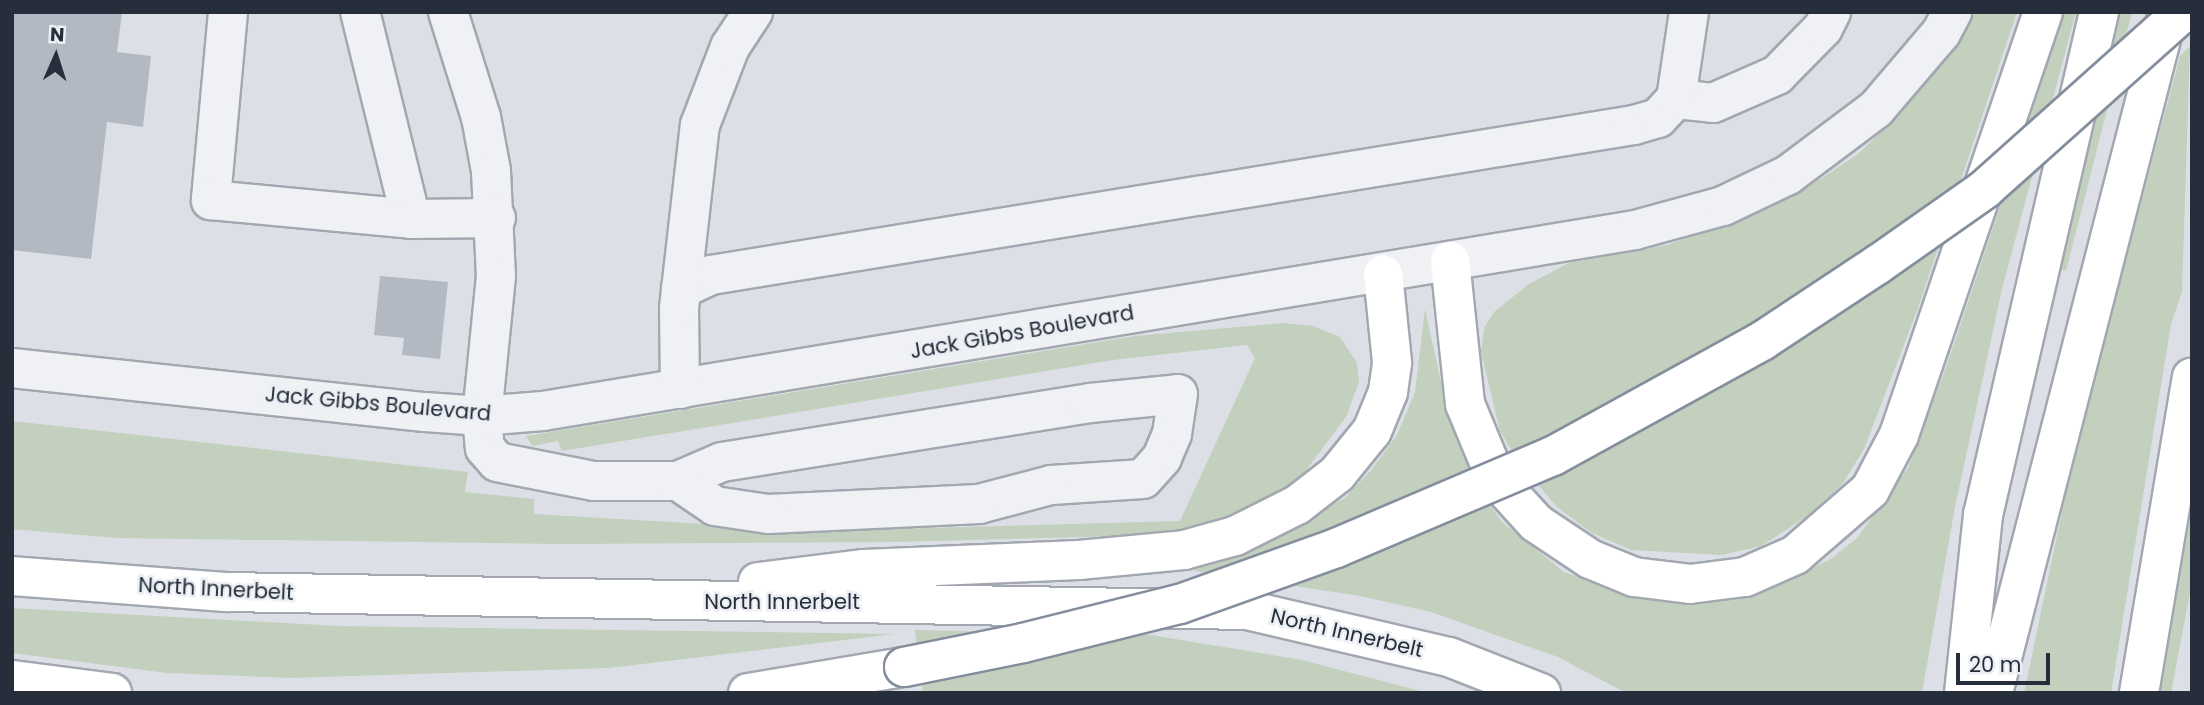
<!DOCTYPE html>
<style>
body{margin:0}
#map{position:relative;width:2204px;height:705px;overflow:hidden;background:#dce0e6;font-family:Poppins,sans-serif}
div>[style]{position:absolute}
.green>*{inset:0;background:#c2d0bd}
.building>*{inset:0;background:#b3b9c3}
.roads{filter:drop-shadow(2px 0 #a2a7b0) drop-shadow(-2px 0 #a2a7b0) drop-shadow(0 2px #a2a7b0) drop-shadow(0 -2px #a2a7b0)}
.minor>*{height:38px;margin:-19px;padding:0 19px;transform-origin:19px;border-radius:19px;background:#eff1f5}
.highway>*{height:38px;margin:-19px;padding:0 19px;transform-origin:19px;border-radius:19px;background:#fff}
.bridges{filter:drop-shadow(2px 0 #848e9d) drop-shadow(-2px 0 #848e9d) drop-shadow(0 2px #848e9d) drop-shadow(0 -2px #848e9d)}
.highway-bridge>*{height:38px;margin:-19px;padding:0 19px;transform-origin:19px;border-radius:19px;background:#fff}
span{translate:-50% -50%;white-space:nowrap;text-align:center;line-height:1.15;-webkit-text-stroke:5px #ebeff4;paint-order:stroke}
.street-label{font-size:21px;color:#262e3c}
.frame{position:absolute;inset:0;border:14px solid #262e3c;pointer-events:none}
.north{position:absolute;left:21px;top:21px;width:70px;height:70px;-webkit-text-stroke:5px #ebeff4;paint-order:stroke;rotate:3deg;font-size:19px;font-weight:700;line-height:28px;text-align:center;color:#262e3c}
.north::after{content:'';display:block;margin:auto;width:24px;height:32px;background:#262e3c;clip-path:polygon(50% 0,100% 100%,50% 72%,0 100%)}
.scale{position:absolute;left:1956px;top:653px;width:94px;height:32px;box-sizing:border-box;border:4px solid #262e3c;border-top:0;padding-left:9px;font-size:21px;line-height:24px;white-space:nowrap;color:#262e3c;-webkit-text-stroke:5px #ebeff4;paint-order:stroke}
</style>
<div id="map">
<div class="green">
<i style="clip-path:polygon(1976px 12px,2017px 12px,1918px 308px,1864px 449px,1843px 483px,1811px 514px,1761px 546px,1722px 555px,1631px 550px,1592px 533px,1557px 507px,1517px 459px,1500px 431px,1481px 352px,1484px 328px,1494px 312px,1529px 284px,1569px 263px,1667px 245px,1723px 226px,1822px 178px,1858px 154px,1902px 112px)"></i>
<i style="clip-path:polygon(2065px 12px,2076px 12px,2002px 289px,1955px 507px,1922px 693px,1626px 693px,1558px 657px,1431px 612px,1360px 596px,1195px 571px,1195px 560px,1300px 523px,1345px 498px,1372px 469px,1397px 435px,1415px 392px,1425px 309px,1441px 382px,1474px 483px,1502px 522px,1564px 572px,1634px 596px,1672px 602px,1718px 601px,1761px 591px,1831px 559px,1857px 538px,1908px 468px,1950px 356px)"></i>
<i style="clip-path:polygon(2118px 12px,2132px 12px,2066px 271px,2058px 268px)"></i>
<i style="clip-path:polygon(2190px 46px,2182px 292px,2171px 324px,2111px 693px,2024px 693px,2072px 464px,2180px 56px)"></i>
<i style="clip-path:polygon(1283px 323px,1313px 326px,1340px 337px,1357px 363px,1359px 382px,1346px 417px,1304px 473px,1286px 488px,1236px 516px,1186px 529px,1119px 536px,895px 542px,561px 544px,117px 538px,12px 529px,12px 421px,468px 472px,465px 492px,534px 499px,534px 514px,825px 531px,1180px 521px,1255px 358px,1247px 345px,1113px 360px,562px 451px,558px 441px,532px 446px,526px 436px,1135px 336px)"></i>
<i style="clip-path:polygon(2192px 508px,2192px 582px,2171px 693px,2159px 693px)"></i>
<i style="clip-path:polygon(12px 608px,339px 626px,895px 634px,609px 668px,290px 678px,167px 673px,12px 653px)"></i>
<i style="clip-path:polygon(915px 630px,1151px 635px,1302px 660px,1428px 693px,923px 693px)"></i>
</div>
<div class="building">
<i style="clip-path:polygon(12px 12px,122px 12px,117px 52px,151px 56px,143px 127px,107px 122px,91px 259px,12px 250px)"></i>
<i style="clip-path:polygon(380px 276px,448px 282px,440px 359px,402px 355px,404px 338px,374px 335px)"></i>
</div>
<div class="roads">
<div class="minor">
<i style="left:228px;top:12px;width:189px;rotate:95.2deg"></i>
<i style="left:211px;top:200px;width:201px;rotate:5.4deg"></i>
<i style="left:411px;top:219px;width:213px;rotate:-103.8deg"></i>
<i style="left:448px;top:12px;width:110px;rotate:72.6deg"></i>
<i style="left:481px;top:117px;width:55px;rotate:79.5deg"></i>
<i style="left:491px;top:171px;width:105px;rotate:87.3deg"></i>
<i style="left:496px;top:276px;width:141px;rotate:95.7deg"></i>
<i style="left:482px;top:416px;width:32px;rotate:85deg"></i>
<i style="left:485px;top:448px;width:18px;rotate:49deg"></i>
<i style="left:497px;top:462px;width:99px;rotate:11.1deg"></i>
<i style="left:594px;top:481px;width:84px"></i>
<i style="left:678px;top:481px;width:48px;rotate:-23.4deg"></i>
<i style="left:722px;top:462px;width:373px;rotate:-9.1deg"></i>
<i style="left:1090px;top:403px;width:88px;rotate:-5.8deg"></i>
<i style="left:1178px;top:394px;width:40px;rotate:98.5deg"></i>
<i style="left:1172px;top:434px;width:26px;rotate:113deg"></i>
<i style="left:1162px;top:458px;width:28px;rotate:132deg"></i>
<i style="left:1143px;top:479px;width:92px;rotate:176.3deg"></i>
<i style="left:1051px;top:485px;width:74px;rotate:165.2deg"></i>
<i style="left:979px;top:504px;width:211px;rotate:177.3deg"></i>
<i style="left:768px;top:514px;width:54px;rotate:-171.4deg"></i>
<i style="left:715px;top:506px;width:45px;rotate:-146deg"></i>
<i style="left:1676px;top:99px;width:37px;rotate:6deg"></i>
<i style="left:1713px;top:103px;width:70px;rotate:-23.6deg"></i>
<i style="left:1777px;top:75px;width:66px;rotate:-45.6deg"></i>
<i style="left:1823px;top:28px;width:18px;rotate:-63deg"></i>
<i style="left:411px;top:219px;width:85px;rotate:-0.7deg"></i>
<i style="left:681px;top:289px;width:33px;rotate:-25deg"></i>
<i style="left:711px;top:275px;width:935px;rotate:-9.23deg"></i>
<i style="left:1634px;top:125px;width:25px;rotate:-16deg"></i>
<i style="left:1658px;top:118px;width:26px;rotate:-47deg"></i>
<i style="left:1676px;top:99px;width:88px;rotate:-81.5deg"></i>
<i style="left:12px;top:368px;width:415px;rotate:6.1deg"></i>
<i style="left:425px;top:412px;width:57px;rotate:4deg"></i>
<i style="left:482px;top:416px;width:61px;rotate:-4.7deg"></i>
<i style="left:543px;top:411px;width:1107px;rotate:-9.41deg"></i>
<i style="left:1635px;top:230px;width:91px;rotate:-15.3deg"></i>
<i style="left:1723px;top:206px;width:72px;rotate:-25.5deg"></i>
<i style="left:1788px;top:175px;width:110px;rotate:-36.9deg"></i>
<i style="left:1876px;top:109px;width:100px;rotate:-49.5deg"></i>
<i style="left:1941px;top:33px;width:24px;rotate:-62deg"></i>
<i style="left:680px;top:389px;width:81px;rotate:-90.7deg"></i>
<i style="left:679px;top:308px;width:184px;rotate:-83.5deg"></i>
<i style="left:700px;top:125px;width:84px;rotate:-69deg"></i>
<i style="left:730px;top:47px;width:42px;rotate:-56.7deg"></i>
</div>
<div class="highway">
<i style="left:1450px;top:261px;width:144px;rotate:84deg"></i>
<i style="left:1465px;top:404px;width:81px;rotate:67.5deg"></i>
<i style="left:1496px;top:479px;width:59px;rotate:47.7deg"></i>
<i style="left:1536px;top:523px;width:65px;rotate:33.7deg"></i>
<i style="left:1590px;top:559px;width:48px;rotate:22.2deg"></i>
<i style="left:1634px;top:577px;width:56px;rotate:7.1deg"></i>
<i style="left:1690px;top:584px;width:55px;rotate:-7.3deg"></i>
<i style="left:1745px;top:577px;width:55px;rotate:-23.7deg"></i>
<i style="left:1795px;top:555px;width:99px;rotate:-40.9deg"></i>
<i style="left:1870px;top:490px;width:62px;rotate:-62.2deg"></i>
<i style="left:1899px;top:435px;width:447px;rotate:-71.2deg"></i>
<i style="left:12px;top:576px;width:215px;rotate:4.3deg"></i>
<i style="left:226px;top:592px;width:1021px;rotate:1.01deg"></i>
<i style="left:1247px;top:610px;width:207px;rotate:13.1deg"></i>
<i style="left:1449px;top:657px;width:99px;rotate:21.4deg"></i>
<i style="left:758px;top:582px;width:107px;rotate:-7deg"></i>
<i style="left:864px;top:569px;width:215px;rotate:-2.4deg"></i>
<i style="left:1079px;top:560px;width:105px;rotate:-5.4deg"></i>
<i style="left:1184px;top:550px;width:53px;rotate:-15.4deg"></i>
<i style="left:1235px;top:536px;width:69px;rotate:-26.6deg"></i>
<i style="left:1297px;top:505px;width:51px;rotate:-37.8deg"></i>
<i style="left:1337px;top:474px;width:55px;rotate:-50.9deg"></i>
<i style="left:1372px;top:431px;width:42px;rotate:-67.7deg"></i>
<i style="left:1388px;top:392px;width:30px;rotate:-82deg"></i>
<i style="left:1392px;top:362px;width:88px;rotate:-95.8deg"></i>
<i style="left:12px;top:680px;width:101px;rotate:7.4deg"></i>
<i style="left:748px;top:693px;width:158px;rotate:-9.5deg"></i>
<i style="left:1964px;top:693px;width:179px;rotate:-83.9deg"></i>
<i style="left:1983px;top:515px;width:516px;rotate:-77.01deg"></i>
<i style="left:1993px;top:693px;width:703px;rotate:-75.59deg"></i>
<i style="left:2139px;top:693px;width:320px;rotate:-80.5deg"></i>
</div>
</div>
<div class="bridges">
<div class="highway-bridge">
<i style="left:904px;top:667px;width:121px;rotate:-11.4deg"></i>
<i style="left:1023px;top:643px;width:162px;rotate:-14deg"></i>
<i style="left:1180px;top:604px;width:166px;rotate:-19.7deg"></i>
<i style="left:1336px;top:548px;width:236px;rotate:-23deg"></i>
<i style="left:1553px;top:456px;width:239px;rotate:-28.8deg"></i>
<i style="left:1762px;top:341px;width:138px;rotate:-33.5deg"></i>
<i style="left:1877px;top:265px;width:132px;rotate:-35.1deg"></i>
<i style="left:1985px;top:189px;width:266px;rotate:-41.8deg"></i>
</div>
</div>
<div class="street-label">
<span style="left:1022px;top:332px;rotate:-10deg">Jack Gibbs Boulevard</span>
<span style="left:378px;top:404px;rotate:5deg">Jack Gibbs Boulevard</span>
<span style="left:216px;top:589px;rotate:3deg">North Innerbelt</span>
<span style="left:782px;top:602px">North Innerbelt</span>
<span style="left:1347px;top:633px;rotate:13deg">North Innerbelt</span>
</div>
<div class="frame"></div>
<div class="north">N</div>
<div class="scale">20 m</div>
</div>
